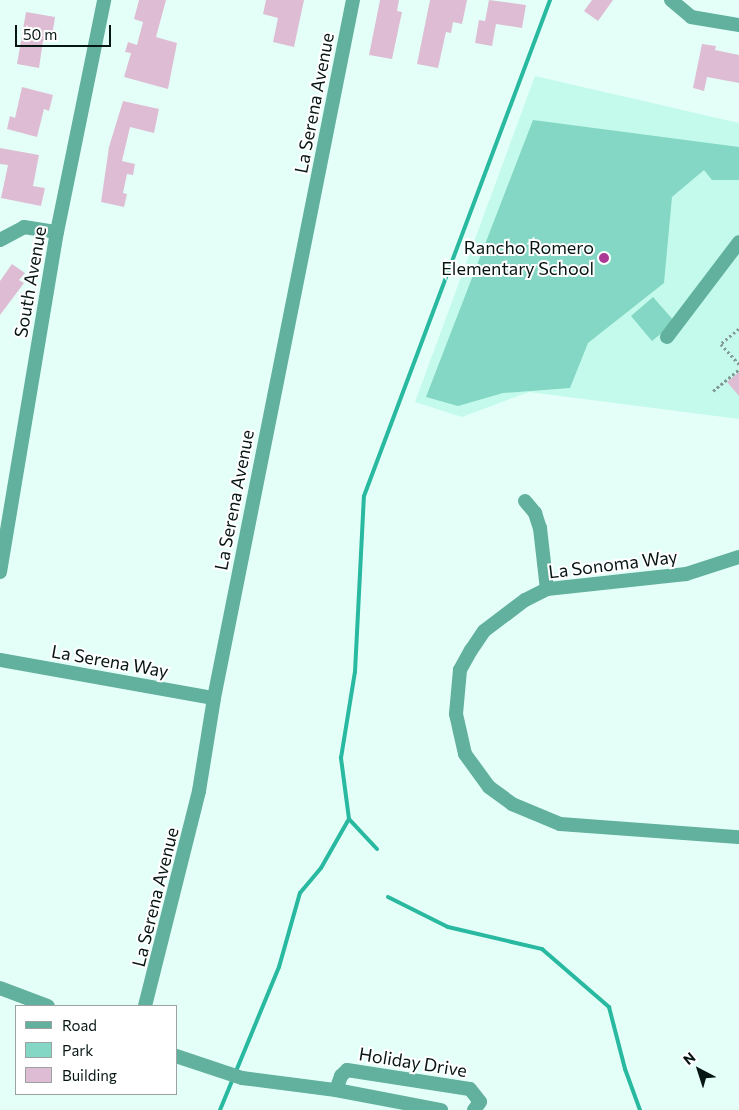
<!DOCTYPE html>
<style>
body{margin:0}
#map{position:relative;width:739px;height:1110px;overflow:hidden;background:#e4fff8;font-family:Commissioner,sans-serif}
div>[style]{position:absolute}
.built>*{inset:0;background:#c4faec}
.green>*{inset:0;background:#83d7c4}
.stream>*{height:4px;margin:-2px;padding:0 2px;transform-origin:2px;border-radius:2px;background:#28b9a0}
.building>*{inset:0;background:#debdd4}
.path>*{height:2.5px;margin-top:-1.25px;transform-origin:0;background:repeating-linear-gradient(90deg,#839a94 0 2.5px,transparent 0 5px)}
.minor>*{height:14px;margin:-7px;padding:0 7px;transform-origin:7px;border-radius:7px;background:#62b09e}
.dots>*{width:14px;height:14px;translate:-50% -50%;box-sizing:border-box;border:2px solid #fff;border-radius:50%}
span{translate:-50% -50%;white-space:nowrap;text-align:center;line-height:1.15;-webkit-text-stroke:4px #fff;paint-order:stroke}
.street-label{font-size:18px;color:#061613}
.poi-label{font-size:18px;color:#061613}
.right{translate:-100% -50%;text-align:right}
.legend{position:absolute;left:15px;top:1005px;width:162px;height:90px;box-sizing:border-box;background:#fff;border:1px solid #9ba2a1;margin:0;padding:6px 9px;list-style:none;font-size:15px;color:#061613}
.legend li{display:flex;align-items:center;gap:10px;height:25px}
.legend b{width:25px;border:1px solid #9ba2a1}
.north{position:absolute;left:674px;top:1045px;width:50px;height:50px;-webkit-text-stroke:4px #fff;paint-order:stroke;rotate:320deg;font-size:14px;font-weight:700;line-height:20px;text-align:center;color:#061613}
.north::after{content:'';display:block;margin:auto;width:18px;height:22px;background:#061613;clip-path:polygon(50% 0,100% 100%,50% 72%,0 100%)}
.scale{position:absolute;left:15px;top:25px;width:96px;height:22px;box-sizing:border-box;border:2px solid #061613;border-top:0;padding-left:6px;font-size:15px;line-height:18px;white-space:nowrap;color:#061613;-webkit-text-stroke:4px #fff;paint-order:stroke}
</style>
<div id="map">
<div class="built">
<i style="clip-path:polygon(535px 76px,739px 123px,739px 419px,529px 392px,462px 417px,415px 402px)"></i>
</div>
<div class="green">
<i style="clip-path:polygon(533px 120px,739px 147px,739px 180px,712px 180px,704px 170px,672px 197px,664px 283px,588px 343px,570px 388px,503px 393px,458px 406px,426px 397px)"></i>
<i style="clip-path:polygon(653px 297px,675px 322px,652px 341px,631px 316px)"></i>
</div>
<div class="stream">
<i style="left:377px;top:849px;width:41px;rotate:-133deg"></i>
<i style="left:349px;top:819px;width:62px;rotate:-97.5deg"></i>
<i style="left:341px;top:758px;width:87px;rotate:-80.8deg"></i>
<i style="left:355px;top:672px;width:176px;rotate:-87.1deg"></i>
<i style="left:364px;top:496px;width:530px;rotate:-69.44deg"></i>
<i style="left:388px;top:897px;width:67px;rotate:26.6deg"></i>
<i style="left:448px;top:927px;width:97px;rotate:13.2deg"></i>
<i style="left:542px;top:949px;width:89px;rotate:40.9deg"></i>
<i style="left:609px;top:1007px;width:64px;rotate:75.5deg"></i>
<i style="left:625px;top:1069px;width:44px;rotate:69.9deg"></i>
<i style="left:220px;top:1110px;width:155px;rotate:-67.6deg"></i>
<i style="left:279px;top:967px;width:77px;rotate:-74.2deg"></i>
<i style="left:300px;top:893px;width:33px;rotate:-50deg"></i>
<i style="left:321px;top:868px;width:56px;rotate:-60.3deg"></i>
</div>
<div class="building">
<i style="clip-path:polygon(139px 0,166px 0,156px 37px,177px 43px,168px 89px,124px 77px,131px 53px,125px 52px,128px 42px,137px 45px,143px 22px,134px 19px)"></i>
<i style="clip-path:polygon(266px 0,304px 0,294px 47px,273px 42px,278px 18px,263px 14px)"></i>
<i style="clip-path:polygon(380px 0,399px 0,397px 11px,402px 12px,392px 59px,369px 55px)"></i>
<i style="clip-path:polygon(430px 0,467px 0,462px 24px,453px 22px,451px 33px,446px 32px,438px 68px,417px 64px)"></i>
<i style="clip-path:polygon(489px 0,526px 5px,522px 28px,496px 24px,492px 46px,475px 43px,479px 20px,485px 21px)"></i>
<i style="clip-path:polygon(592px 0,613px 0,598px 21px,584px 11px)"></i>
<i style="clip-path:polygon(26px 12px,55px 17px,51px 42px,43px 41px,39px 68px,17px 64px)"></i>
<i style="clip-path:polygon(702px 44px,716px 46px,715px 50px,739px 55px,739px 83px,707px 77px,704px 91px,693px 88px)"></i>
<i style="clip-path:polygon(22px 87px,53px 95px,49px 111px,44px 109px,37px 137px,7px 129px,10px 116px,15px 118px)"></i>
<i style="clip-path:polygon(123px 101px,159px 109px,154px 133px,130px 127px,122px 161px,135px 164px,133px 175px,127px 174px,123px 193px,127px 194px,124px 207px,101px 202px,109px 147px)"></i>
<i style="clip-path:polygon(0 148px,39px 155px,33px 186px,45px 188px,41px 206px,1px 198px,8px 165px,0 164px)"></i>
<i style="clip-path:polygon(12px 264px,25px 273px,19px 280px,24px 283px,0 315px,0 281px)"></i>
<i style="clip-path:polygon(739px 372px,739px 396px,727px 382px)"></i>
</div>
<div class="path">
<i style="left:739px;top:329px;width:23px;rotate:140deg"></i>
<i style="left:721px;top:344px;width:27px;rotate:48deg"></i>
<i style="left:713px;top:391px;width:34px;rotate:-40deg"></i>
</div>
<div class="minor">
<i style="left:671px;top:0;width:26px;rotate:40deg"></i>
<i style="left:691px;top:17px;width:49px;rotate:9.5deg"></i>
<i style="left:0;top:240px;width:27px;rotate:-28deg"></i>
<i style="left:24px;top:227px;width:33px;rotate:9deg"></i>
<i style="left:667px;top:337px;width:119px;rotate:-52.8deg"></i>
<i style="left:525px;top:501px;width:16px;rotate:50deg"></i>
<i style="left:535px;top:513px;width:16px;rotate:72deg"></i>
<i style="left:540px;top:528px;width:61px;rotate:83.5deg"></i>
<i style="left:739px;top:557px;width:56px;rotate:162.2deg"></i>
<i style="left:686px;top:574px;width:140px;rotate:173.8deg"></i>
<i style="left:547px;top:589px;width:25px;rotate:153deg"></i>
<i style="left:525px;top:600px;width:51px;rotate:142.9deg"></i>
<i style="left:484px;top:631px;width:23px;rotate:124deg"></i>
<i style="left:471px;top:650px;width:23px;rotate:119deg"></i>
<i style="left:460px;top:670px;width:44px;rotate:95.2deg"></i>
<i style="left:456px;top:714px;width:41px;rotate:77.3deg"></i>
<i style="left:465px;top:754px;width:41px;rotate:54deg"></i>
<i style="left:489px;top:787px;width:29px;rotate:36deg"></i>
<i style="left:512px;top:804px;width:52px;rotate:22.6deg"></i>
<i style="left:560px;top:824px;width:179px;rotate:4.2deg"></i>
<i style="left:0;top:572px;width:345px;rotate:-80.5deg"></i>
<i style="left:57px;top:232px;width:237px;rotate:-78.5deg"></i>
<i style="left:0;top:660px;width:217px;rotate:10.1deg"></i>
<i style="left:0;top:988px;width:51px;rotate:20.6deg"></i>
<i style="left:145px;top:1006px;width:222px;rotate:-75.9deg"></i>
<i style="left:199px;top:791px;width:94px;rotate:-80.8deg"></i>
<i style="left:214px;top:698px;width:712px;rotate:-78.74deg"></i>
<i style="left:176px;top:1056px;width:70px;rotate:18.4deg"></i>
<i style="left:242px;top:1078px;width:95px;rotate:7.3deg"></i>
<i style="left:336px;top:1090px;width:107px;rotate:10.8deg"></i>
<i style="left:336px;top:1090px;width:15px;rotate:-70deg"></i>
<i style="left:341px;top:1076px;width:8px;rotate:-45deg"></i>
<i style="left:347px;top:1070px;width:124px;rotate:8.8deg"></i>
<i style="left:470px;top:1089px;width:16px;rotate:52deg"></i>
<i style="left:480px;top:1102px;width:10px;rotate:127deg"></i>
</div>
<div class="dots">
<i style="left:604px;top:258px;background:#aa3894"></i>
</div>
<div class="street-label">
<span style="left:314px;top:103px;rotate:-79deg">La Serena Avenue</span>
<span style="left:30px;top:282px;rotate:-80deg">South Avenue</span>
<span style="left:234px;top:500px;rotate:-79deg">La Serena Avenue</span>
<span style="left:613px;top:564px;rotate:-7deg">La Sonoma Way</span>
<span style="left:110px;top:661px;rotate:10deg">La Serena Way</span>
<span style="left:155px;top:897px;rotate:-76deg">La Serena Avenue</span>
<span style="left:413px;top:1062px;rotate:9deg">Holiday Drive</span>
</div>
<div class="poi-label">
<span class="right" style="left:594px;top:258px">Rancho Romero<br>Elementary School</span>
</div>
<ul class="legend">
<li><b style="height:6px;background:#62b09e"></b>Road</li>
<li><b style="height:14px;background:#83d7c4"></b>Park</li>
<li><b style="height:14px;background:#debdd4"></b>Building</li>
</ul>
<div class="north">N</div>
<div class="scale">50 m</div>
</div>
